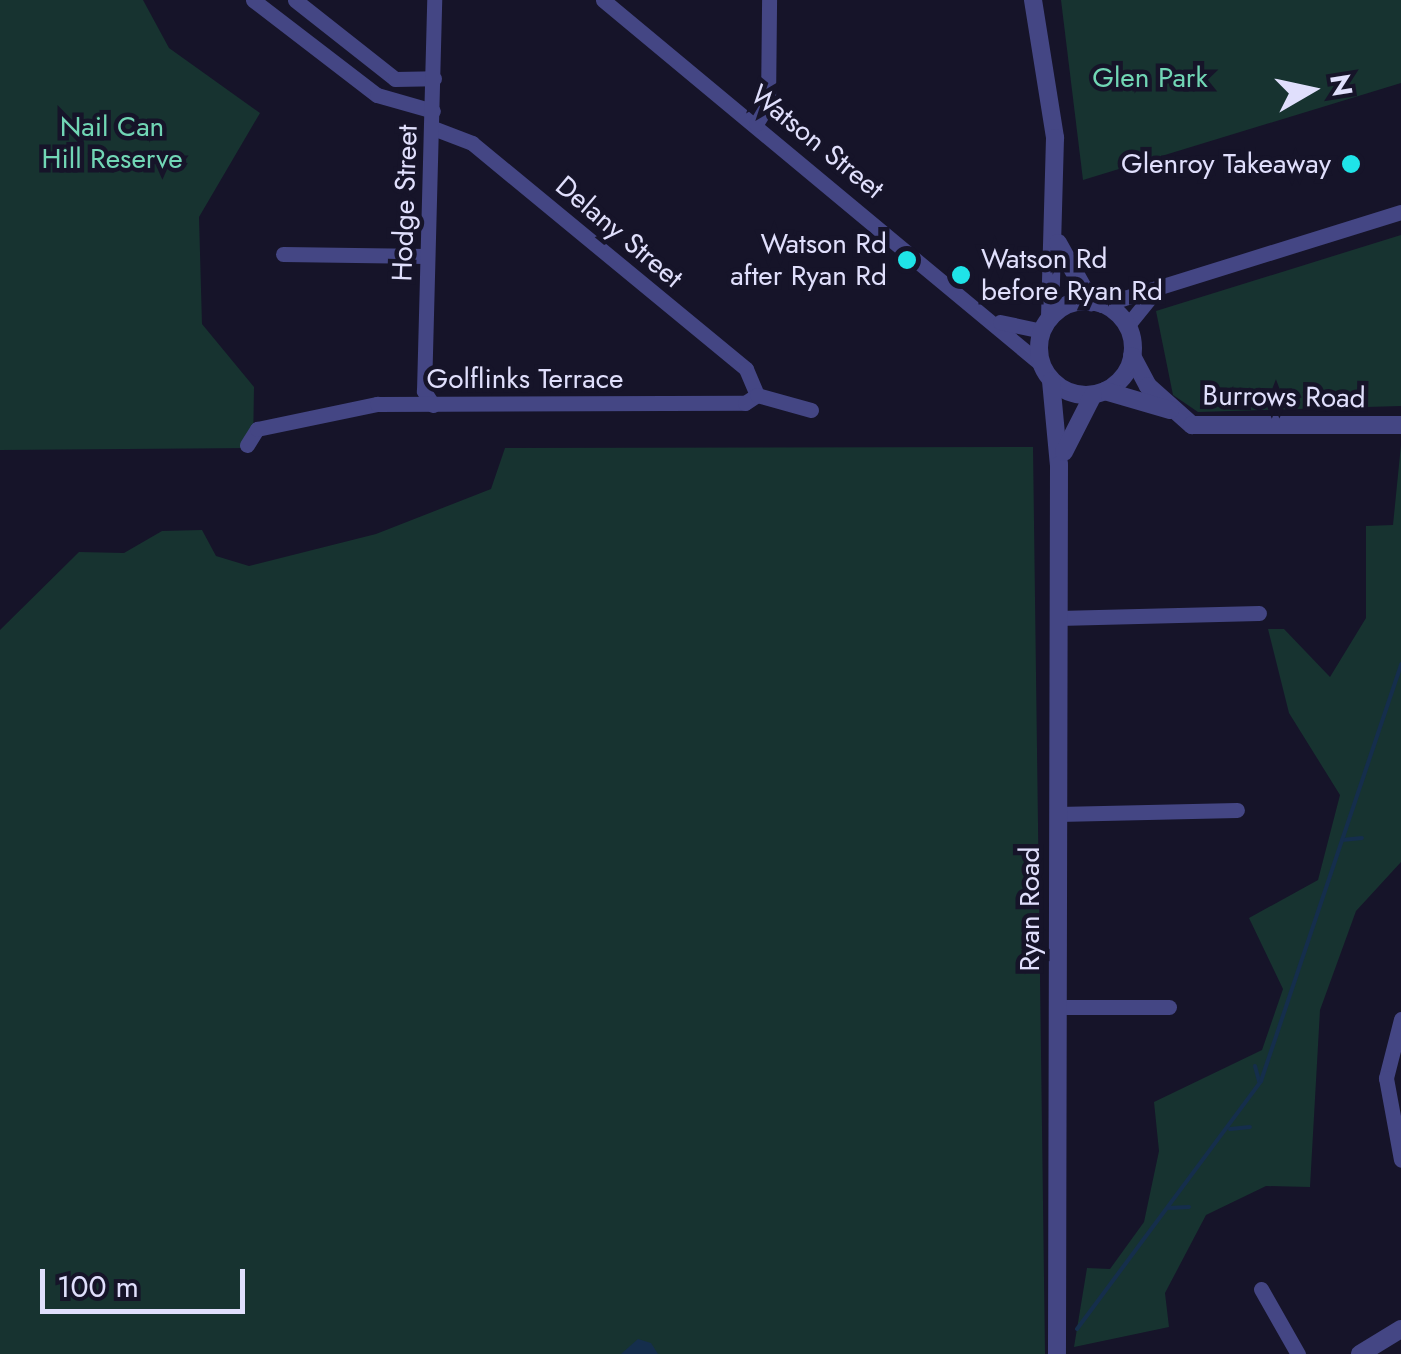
<!DOCTYPE html>
<style>
body{margin:0}
#map{position:relative;width:1401px;height:1354px;overflow:hidden;background:#161429;font-family:Jost,sans-serif}
div>[style]{position:absolute}
.green>*{inset:0;background:#173330}
.water>*{inset:0;background:#152e4c}
.stream>*{height:4px;margin:-2px;padding:0 2px;transform-origin:2px;border-radius:2px;background:#152e4c}
.minor>*{height:15px;margin:-7.5px;padding:0 7.5px;transform-origin:7.5px;border-radius:7.5px;background:#444684}
.tertiary>*{height:18px;margin:-9px;padding:0 9px;transform-origin:9px;border-radius:9px;background:#444684}
.tertiary>.ring{margin:-9px;padding:0;box-sizing:content-box;background:none;border:18px solid #444684;border-radius:50%}
.dots>*{width:28px;height:28px;translate:-50% -50%;box-sizing:border-box;border:5px solid #161429;border-radius:50%}
span{translate:-50% -50%;white-space:nowrap;text-align:center;line-height:1.15;-webkit-text-stroke:9px #161429;paint-order:stroke}
.park-label{font-size:28px;color:#71d6b5}
.street-label{font-size:28px;color:#e0dffc}
.poi-label{font-size:28px;color:#e0dffc}
.right{translate:-100% -50%;text-align:right}
.left{translate:0 -50%;text-align:left}
.north{position:absolute;left:1261px;top:40px;width:100px;height:100px;-webkit-text-stroke:8px #161429;paint-order:stroke;rotate:81deg;font-size:28px;font-weight:700;line-height:40px;text-align:center;color:#e0dffc}
.north::after{content:'';display:block;margin:auto;width:35px;height:45px;background:#e0dffc;clip-path:polygon(50% 0,100% 100%,50% 72%,0 100%)}
.scale{position:absolute;left:40px;top:1269px;width:205px;height:45px;box-sizing:border-box;border:5px solid #e0dffc;border-top:0;padding-left:12px;font-size:30px;line-height:35px;white-space:nowrap;color:#e0dffc;-webkit-text-stroke:8px #161429;paint-order:stroke}
</style>
<div id="map">
<div class="green">
<i style="clip-path:polygon(0 0,143px 0,169px 48px,260px 113px,199px 217px,202px 324px,254px 387px,253px 448px,0 450px)"></i>
<i style="clip-path:polygon(1061px 0,1401px 0,1401px 83px,1083px 180px)"></i>
<i style="clip-path:polygon(1401px 235px,1401px 406px,1198px 412px,1173px 395px,1156px 311px)"></i>
<i style="clip-path:polygon(1401px 445px,1401px 862px,1356px 911px,1320px 1010px,1310px 1187px,1266px 1186px,1206px 1215px,1165px 1293px,1169px 1327px,1074px 1347px,1087px 1268px,1110px 1269px,1144px 1222px,1159px 1151px,1154px 1102px,1262px 1050px,1283px 989px,1249px 918px,1318px 880px,1340px 795px,1289px 713px,1268px 629px,1284px 629px,1330px 677px,1366px 618px,1366px 526px,1393px 525px)"></i>
<i style="clip-path:polygon(1033px 447px,1045px 1354px,0 1354px,0 630px,79px 552px,124px 553px,162px 531px,202px 530px,216px 556px,249px 566px,376px 534px,491px 489px,505px 448px)"></i>
</div>
<div class="water">
<i style="clip-path:polygon(638px 1339px,651px 1343px,658px 1354px,621px 1354px)"></i>
</div>
<div class="stream">
<i style="left:1342px;top:840px;width:20px;rotate:-6deg"></i>
<i style="left:1255px;top:1066px;width:16px;rotate:75deg"></i>
<i style="left:1230px;top:1129px;width:20px;rotate:-6deg"></i>
<i style="left:1169px;top:1208px;width:20px;rotate:-3deg"></i>
<i style="left:1077px;top:1329px;width:309px;rotate:-53.4deg"></i>
<i style="left:1261px;top:1081px;width:440px;rotate:-71.4deg"></i>
</div>
<div class="minor">
<i style="left:253px;top:0;width:156px;rotate:37.5deg"></i>
<i style="left:377px;top:95px;width:58px;rotate:15.9deg"></i>
<i style="left:295px;top:0;width:127px;rotate:38.3deg"></i>
<i style="left:395px;top:79px;width:39px;rotate:-1deg"></i>
<i style="left:603px;top:0;width:571px;rotate:39.74deg"></i>
<i style="left:756px;top:124px;width:23px;rotate:-59deg"></i>
<i style="left:768px;top:104px;width:104px;rotate:-89.4deg"></i>
<i style="left:433px;top:128px;width:42px;rotate:21deg"></i>
<i style="left:472px;top:143px;width:355px;rotate:39.5deg"></i>
<i style="left:746px;top:369px;width:28px;rotate:67deg"></i>
<i style="left:283px;top:254px;width:144px;rotate:0.8deg"></i>
<i style="left:1102px;top:305px;width:313px;rotate:-17.3deg"></i>
<i style="left:1000px;top:322px;width:43px;rotate:12.1deg"></i>
<i style="left:1127px;top:326px;width:46px;rotate:-51.1deg"></i>
<i style="left:433px;top:405px;width:17px;rotate:-123deg"></i>
<i style="left:424px;top:391px;width:391px;rotate:-88.5deg"></i>
<i style="left:247px;top:445px;width:19px;rotate:-58deg"></i>
<i style="left:257px;top:429px;width:123px;rotate:-11.8deg"></i>
<i style="left:377px;top:404px;width:368px;rotate:-0.2deg"></i>
<i style="left:745px;top:403px;width:14px;rotate:-34deg"></i>
<i style="left:757px;top:395px;width:56px;rotate:15.5deg"></i>
<i style="left:1058px;top:618px;width:201px;rotate:-1.4deg"></i>
<i style="left:1058px;top:814px;width:179px;rotate:-1.3deg"></i>
<i style="left:1056px;top:1007px;width:113px"></i>
<i style="left:1401px;top:1019px;width:61px;rotate:104.3deg"></i>
<i style="left:1386px;top:1078px;width:83px;rotate:79.6deg"></i>
<i style="left:1261px;top:1289px;width:75px;rotate:60.4deg"></i>
</div>
<div class="tertiary">
<i style="left:1033px;top:0;width:140px;rotate:80.9deg"></i>
<i style="left:1055px;top:138px;width:180px;rotate:91.6deg"></i>
<i style="left:1058px;top:243px;width:68px;rotate:60.8deg"></i>
<i class="ring" style="left:1039px;top:301px;width:76px;height:76px"></i>
<i style="left:1132px;top:356px;width:34px;rotate:62deg"></i>
<i style="left:1148px;top:386px;width:59px;rotate:41.6deg"></i>
<i style="left:1192px;top:425px;width:209px"></i>
<i style="left:1051px;top:381px;width:84px;rotate:84.6deg"></i>
<i style="left:1059px;top:465px;width:889px;rotate:90.13deg"></i>
<i style="left:1105px;top:391px;width:68px;rotate:16.3deg"></i>
<i style="left:1064px;top:452px;width:64px;rotate:-63deg"></i>
<i style="left:1360px;top:1354px;width:48px;rotate:-31.4deg"></i>
</div>
<div class="dots">
<i style="left:1351px;top:164px;background:#1fe4e8"></i>
<i style="left:907px;top:260px;background:#1fe4e8"></i>
<i style="left:961px;top:275px;background:#1fe4e8"></i>
</div>
<div class="park-label">
<span style="left:1150px;top:78px">Glen Park</span>
<span style="left:112px;top:143px">Nail Can<br>Hill Reserve</span>
</div>
<div class="street-label">
<span style="left:817px;top:142px;rotate:39deg">Watson Street</span>
<span style="left:405px;top:203px;rotate:-88deg">Hodge Street</span>
<span style="left:619px;top:232px;rotate:40deg">Delany Street</span>
<span style="left:525px;top:379px">Golflinks Terrace</span>
<span style="left:1284px;top:397px;rotate:1deg">Burrows Road</span>
<span style="left:1030px;top:909px;rotate:-90deg">Ryan Road</span>
</div>
<div class="poi-label">
<span class="right" style="left:1331px;top:164px">Glenroy Takeaway</span>
<span class="right" style="left:887px;top:260px">Watson Rd<br>after Ryan Rd</span>
<span class="left" style="left:981px;top:275px">Watson Rd<br>before Ryan Rd</span>
</div>
<div class="north">N</div>
<div class="scale">100 m</div>
</div>
